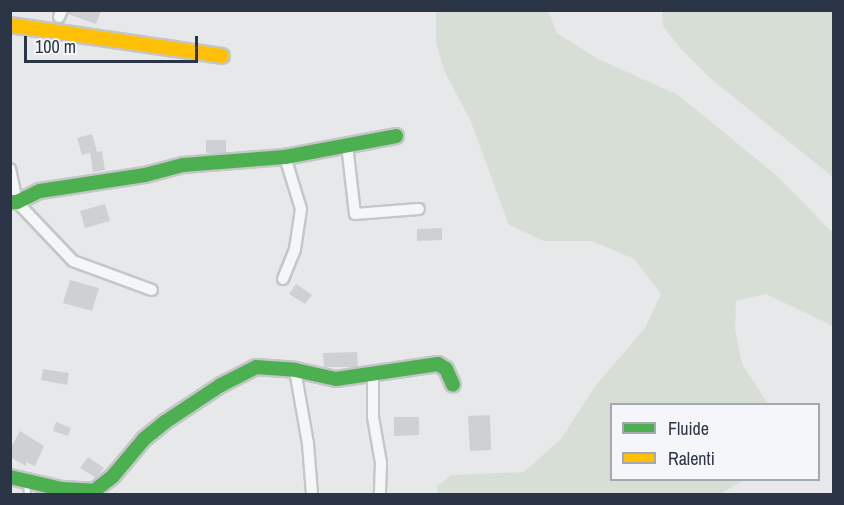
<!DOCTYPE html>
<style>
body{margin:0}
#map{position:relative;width:844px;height:505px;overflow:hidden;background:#e6e8ea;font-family:"Archivo Narrow",sans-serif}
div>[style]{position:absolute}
.green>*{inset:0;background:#d7ded6}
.building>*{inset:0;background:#ced0d3}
.roads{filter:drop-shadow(2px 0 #c4c6c8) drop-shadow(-2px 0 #c4c6c8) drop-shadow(0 2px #c4c6c8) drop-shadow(0 -2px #c4c6c8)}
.lane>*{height:5px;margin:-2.5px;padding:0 2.5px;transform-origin:2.5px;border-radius:2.5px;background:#f5f6f7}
.street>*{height:10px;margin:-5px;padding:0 5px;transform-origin:5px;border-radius:5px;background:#f5f6f7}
.fast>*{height:14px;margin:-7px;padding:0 7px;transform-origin:7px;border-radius:7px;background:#4caf50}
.slow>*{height:14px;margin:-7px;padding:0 7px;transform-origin:7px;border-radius:7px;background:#ffc107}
span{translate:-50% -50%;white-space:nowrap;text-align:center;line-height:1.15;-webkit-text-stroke:5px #f4f6f9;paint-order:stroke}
.frame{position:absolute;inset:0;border:12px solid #2b3545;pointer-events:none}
.legend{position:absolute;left:610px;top:403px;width:210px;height:78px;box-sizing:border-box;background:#f4f6f9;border:2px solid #a4a9b1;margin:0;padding:8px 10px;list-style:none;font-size:18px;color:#2b3545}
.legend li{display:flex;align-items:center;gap:12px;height:30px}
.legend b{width:30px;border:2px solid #a4a9b1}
.scale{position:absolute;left:24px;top:36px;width:174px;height:27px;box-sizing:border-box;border:3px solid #2b3545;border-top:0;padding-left:8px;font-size:18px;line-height:21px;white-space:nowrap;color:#2b3545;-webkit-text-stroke:4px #f4f6f9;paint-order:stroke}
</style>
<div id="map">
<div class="green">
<i style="clip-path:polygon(436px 11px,548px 11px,557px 33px,596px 58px,678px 95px,776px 175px,833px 233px,833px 326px,766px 294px,736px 301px,735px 329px,742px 364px,768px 404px,612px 404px,612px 480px,744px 480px,720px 494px,438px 494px,437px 486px,452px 475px,524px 472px,561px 439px,596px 385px,645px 328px,661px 294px,634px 259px,592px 241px,544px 241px,509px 225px,471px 122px,444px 70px,436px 43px)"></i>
<i style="clip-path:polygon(662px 11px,833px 11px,833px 177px,711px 79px,680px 48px,663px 26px)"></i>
</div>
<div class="building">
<i style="clip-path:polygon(69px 10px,101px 10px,96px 24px,68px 14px)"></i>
<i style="clip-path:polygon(92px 134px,97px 152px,102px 151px,105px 170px,93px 172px,90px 153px,82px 155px,77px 138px)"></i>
<i style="clip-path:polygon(206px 140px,226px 140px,226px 153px,206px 153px)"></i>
<i style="clip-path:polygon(105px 204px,110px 221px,85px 228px,80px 211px)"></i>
<i style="clip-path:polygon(442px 228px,442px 240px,417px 241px,417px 229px)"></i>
<i style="clip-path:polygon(70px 280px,99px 288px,92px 311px,63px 303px)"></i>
<i style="clip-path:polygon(296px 284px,312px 295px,305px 304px,289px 294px)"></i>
<i style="clip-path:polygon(357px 352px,358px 367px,324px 367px,323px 353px)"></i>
<i style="clip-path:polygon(43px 369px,69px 373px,67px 385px,41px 380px)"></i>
<i style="clip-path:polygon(490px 415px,491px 450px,470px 451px,468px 416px)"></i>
<i style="clip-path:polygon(394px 417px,419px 417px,419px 435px,394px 436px)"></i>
<i style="clip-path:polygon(56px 422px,71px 428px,68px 436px,53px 431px)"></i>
<i style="clip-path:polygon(20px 431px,44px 446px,35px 466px,26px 462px,26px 466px,10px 457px,10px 449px)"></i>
<i style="clip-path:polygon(88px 457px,104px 468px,96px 478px,80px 468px)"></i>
</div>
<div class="roads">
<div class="lane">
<i style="left:26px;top:482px;width:12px;rotate:85deg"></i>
</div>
<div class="street">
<i style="left:59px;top:17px;width:8px;rotate:-67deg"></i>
<i style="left:347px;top:145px;width:69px;rotate:83.4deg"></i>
<i style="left:355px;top:214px;width:64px;rotate:-4.5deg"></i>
<i style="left:10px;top:169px;width:34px;rotate:78deg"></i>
<i style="left:17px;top:202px;width:81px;rotate:46.5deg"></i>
<i style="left:73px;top:261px;width:84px;rotate:20.2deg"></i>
<i style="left:283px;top:279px;width:32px;rotate:-68deg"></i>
<i style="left:295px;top:249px;width:40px;rotate:-81.5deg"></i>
<i style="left:301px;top:209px;width:54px;rotate:-107.1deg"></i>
<i style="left:295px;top:370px;width:75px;rotate:80deg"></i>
<i style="left:308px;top:444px;width:50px;rotate:85.4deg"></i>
<i style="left:373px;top:374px;width:43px;rotate:90deg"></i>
<i style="left:373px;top:417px;width:47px;rotate:80.1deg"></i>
<i style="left:381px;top:463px;width:31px;rotate:92deg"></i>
</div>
<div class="fast">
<i style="left:10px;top:202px;width:7px"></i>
<i style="left:17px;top:202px;width:25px;rotate:-26deg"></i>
<i style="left:40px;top:191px;width:106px;rotate:-8.7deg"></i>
<i style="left:145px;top:175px;width:39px;rotate:-15deg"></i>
<i style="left:183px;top:165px;width:102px;rotate:-4.5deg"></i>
<i style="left:285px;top:157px;width:113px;rotate:-10.7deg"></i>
<i style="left:10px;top:477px;width:52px;rotate:13.2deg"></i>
<i style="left:61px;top:489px;width:33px;rotate:3deg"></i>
<i style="left:94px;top:491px;width:24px;rotate:-38deg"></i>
<i style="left:113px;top:476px;width:48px;rotate:-50deg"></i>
<i style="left:144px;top:439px;width:27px;rotate:-39deg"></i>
<i style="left:165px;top:422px;width:67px;rotate:-33.5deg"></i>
<i style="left:221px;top:385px;width:39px;rotate:-27deg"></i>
<i style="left:256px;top:367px;width:39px;rotate:4deg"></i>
<i style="left:295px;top:370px;width:42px;rotate:12.4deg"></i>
<i style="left:336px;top:379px;width:103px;rotate:-8.4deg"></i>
<i style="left:438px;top:364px;width:9px;rotate:32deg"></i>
<i style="left:446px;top:369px;width:17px;rotate:66deg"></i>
</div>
<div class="slow">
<i style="left:10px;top:25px;width:214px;rotate:8.3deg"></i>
</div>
</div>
<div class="frame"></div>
<ul class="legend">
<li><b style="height:8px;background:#4caf50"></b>Fluide</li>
<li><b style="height:8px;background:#ffc107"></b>Ralenti</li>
</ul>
<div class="scale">100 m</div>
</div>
